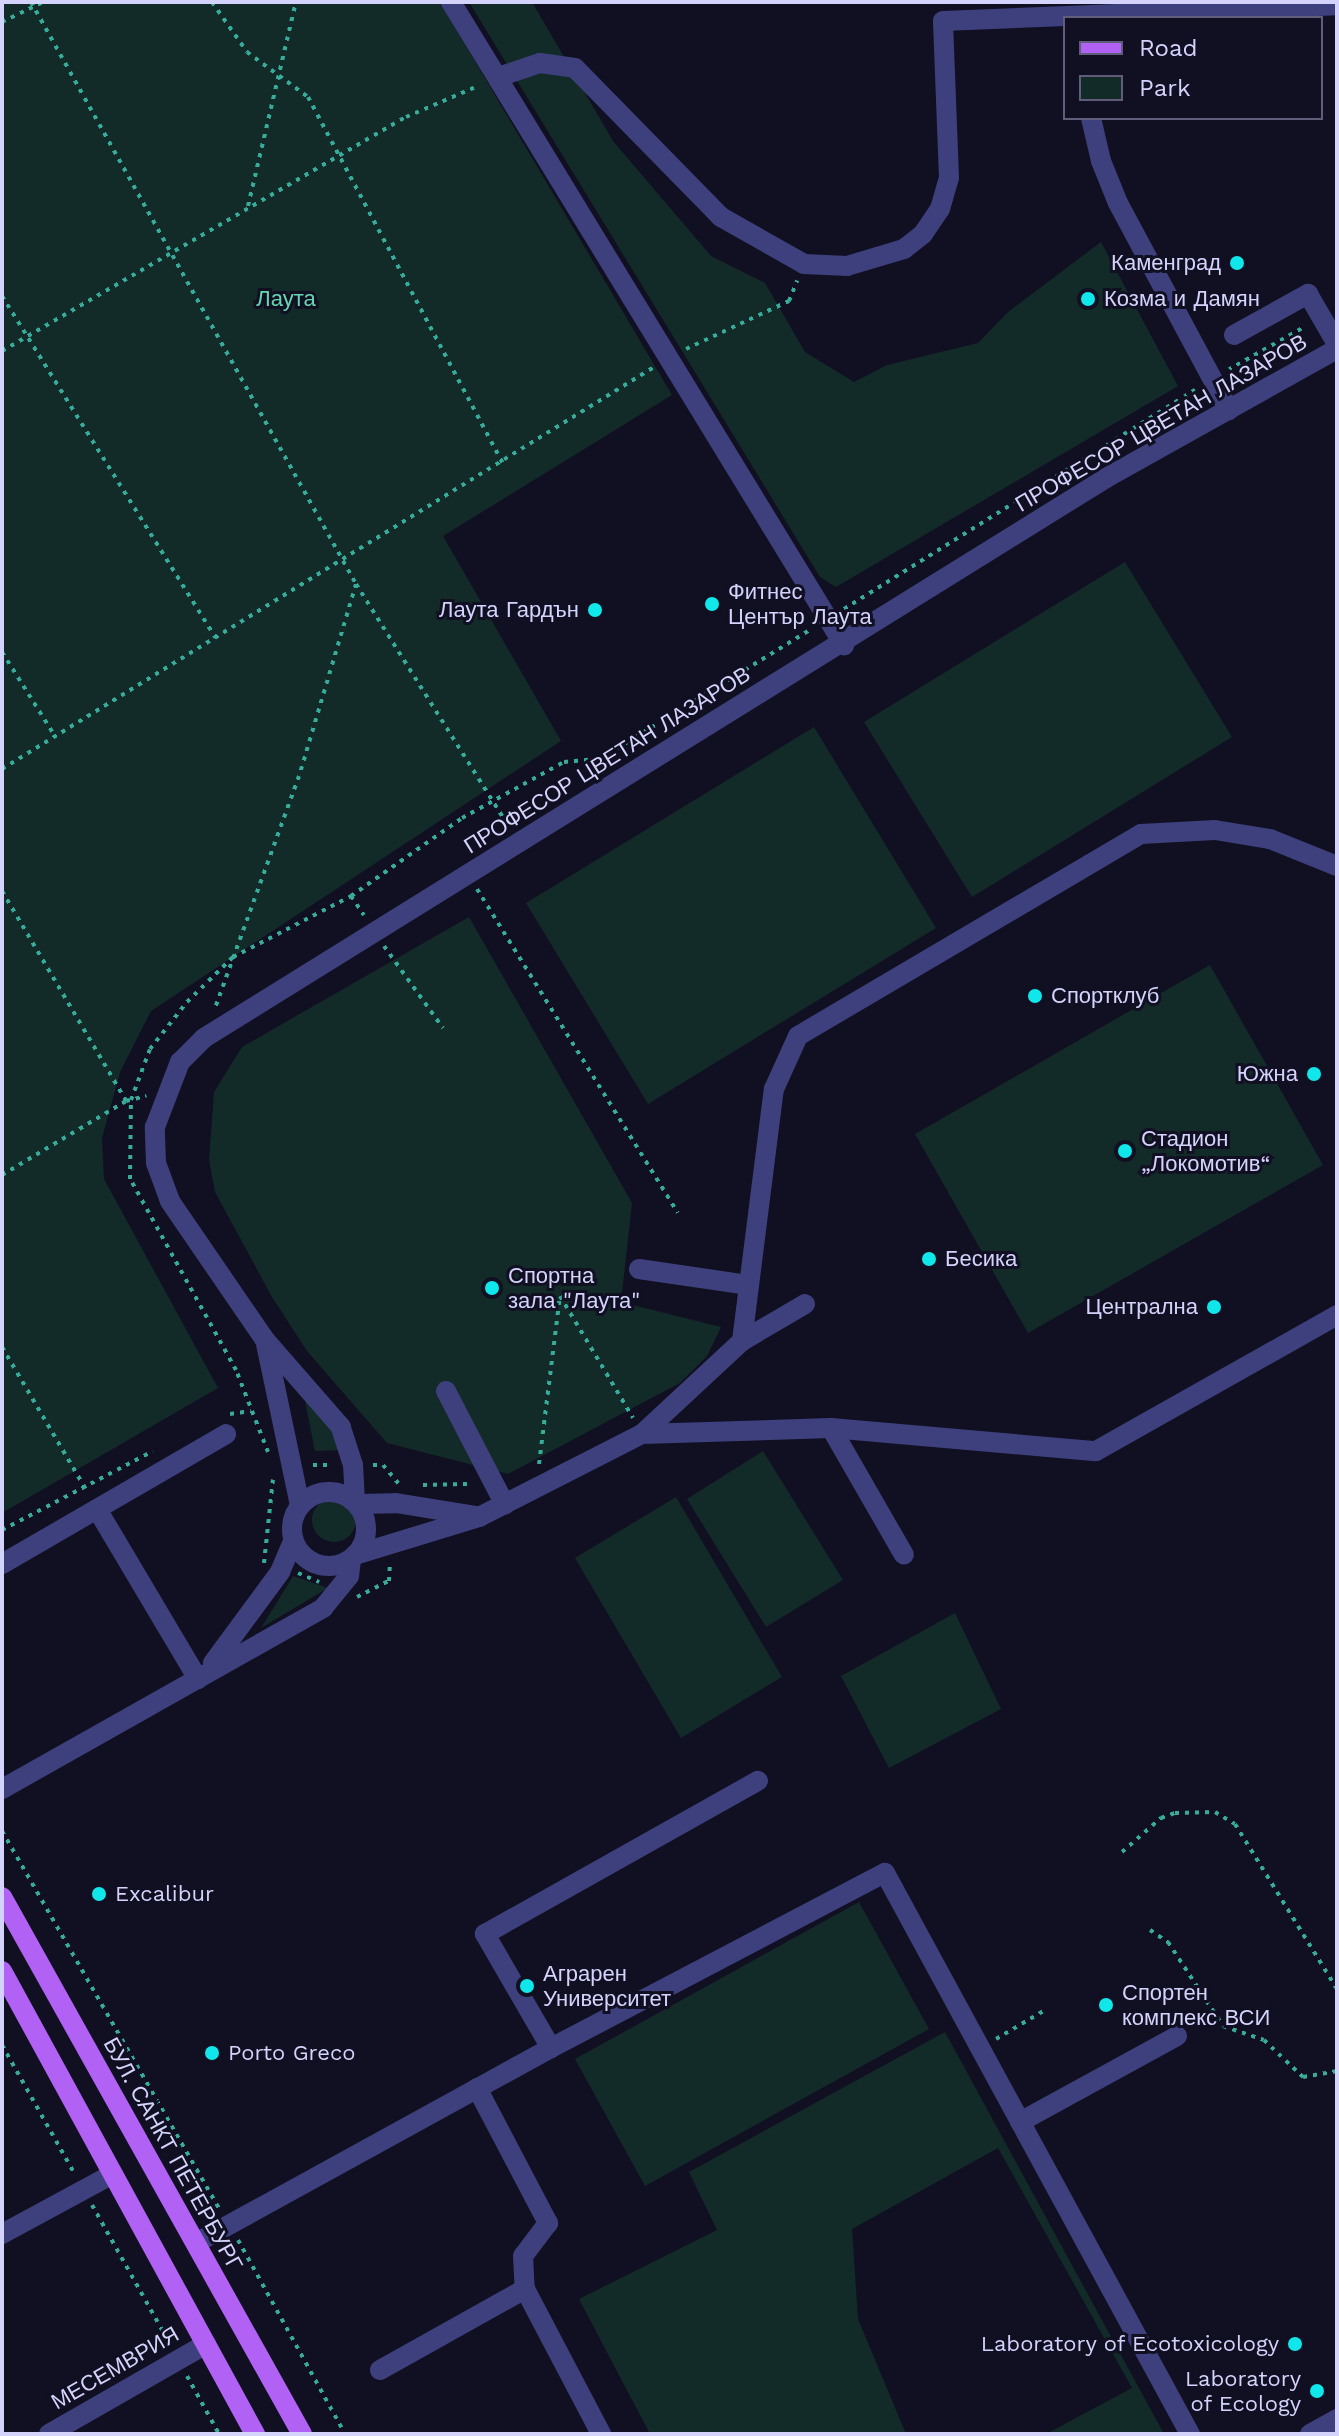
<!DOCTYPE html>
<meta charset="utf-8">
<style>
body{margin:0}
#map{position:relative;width:1339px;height:2436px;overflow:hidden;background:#110f22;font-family:"Work Sans",sans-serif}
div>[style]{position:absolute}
.green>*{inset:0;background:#132b28}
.round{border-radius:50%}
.path>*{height:4px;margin-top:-2px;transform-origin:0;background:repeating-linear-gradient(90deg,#37ac9b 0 4px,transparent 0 10px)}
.minor>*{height:20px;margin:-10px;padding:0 10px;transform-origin:10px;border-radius:10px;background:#3e407d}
.minor>.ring{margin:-10px;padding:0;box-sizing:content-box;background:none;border:20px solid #3e407d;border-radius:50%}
.major>*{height:20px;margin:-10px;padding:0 10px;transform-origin:10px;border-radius:10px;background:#b162f4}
.dots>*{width:22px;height:22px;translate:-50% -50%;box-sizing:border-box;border:4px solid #110f22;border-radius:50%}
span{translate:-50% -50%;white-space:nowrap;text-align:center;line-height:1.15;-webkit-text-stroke:6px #110f22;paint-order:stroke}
.poi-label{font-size:22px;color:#d4d3fc}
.right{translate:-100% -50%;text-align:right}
.left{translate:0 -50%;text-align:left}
.park-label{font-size:22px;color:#64d7b0}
.street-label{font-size:22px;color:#d4d3fc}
.frame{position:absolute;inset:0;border:4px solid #d4d3fc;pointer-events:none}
.legend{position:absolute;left:1063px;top:16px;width:260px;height:104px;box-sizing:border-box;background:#110f22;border:2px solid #5f5d79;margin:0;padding:10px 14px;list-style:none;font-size:24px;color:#d4d3fc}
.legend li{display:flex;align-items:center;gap:16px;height:40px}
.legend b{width:40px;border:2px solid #5f5d79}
</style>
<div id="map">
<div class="green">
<i style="clip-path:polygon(2px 2px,440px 2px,672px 395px,443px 536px,561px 741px,151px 1011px,120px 1072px,102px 1138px,104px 1179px,218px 1388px,2px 1513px)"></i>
<i style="clip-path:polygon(469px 2px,532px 2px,613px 141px,711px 256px,765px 283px,805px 352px,854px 382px,887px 365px,978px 343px,1008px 312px,1101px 242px,1178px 386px,836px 587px,820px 577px)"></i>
<i style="clip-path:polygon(1125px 562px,1232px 737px,972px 897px,864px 722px)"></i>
<i style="clip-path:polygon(814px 727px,936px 928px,648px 1104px,526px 903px)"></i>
<i style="clip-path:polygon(469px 917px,632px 1203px,621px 1302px,721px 1327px,707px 1356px,680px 1383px,508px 1474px,387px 1443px,307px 1351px,272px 1297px,215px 1192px,209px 1160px,214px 1092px,242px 1047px)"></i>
<i style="clip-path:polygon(1210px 965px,1323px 1165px,1028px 1333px,915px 1134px)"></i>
<i style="clip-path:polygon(308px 1395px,344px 1450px,315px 1451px,304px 1396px)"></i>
<i style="clip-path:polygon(763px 1451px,843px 1580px,766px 1627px,687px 1499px)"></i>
<i style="clip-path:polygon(676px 1497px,782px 1677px,681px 1738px,575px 1558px)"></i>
<i class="round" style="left:312px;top:1498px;width:44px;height:44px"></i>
<i style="clip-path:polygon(293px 1576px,328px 1588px,261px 1628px)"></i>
<i style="clip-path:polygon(955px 1613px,1001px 1709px,889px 1768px,841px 1676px)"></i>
<i style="clip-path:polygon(859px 1902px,929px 2029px,645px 2186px,575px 2059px)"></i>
<i style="clip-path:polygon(945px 2032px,1164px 2434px,1046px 2434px,1132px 2388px,998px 2148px,852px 2229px,858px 2319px,906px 2434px,650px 2434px,579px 2299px,717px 2230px,689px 2172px)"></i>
</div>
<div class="path">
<i style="left:31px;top:2px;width:667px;rotate:60.82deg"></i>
<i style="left:356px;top:584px;width:200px;rotate:106.5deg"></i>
<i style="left:299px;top:776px;width:247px;rotate:109.9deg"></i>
<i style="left:212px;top:2px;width:61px;rotate:55deg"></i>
<i style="left:247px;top:52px;width:76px;rotate:36.4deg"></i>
<i style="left:308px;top:97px;width:416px;rotate:62deg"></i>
<i style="left:2px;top:22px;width:46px;rotate:-26deg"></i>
<i style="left:248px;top:206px;width:210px;rotate:-76.8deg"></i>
<i style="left:2px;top:296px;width:403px;rotate:58deg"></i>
<i style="left:686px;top:349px;width:114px;rotate:-25deg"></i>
<i style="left:789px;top:301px;width:22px;rotate:-68deg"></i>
<i style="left:2px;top:351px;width:467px;rotate:-30.1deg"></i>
<i style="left:406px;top:117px;width:78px;rotate:-23.3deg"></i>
<i style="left:1228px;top:370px;width:87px;rotate:-29.5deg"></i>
<i style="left:356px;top:584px;width:285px;rotate:57.8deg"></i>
<i style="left:844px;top:609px;width:415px;rotate:-32deg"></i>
<i style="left:2px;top:652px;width:99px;rotate:57.8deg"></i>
<i style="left:2px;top:769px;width:766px;rotate:-31.66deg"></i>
<i style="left:477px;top:889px;width:381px;rotate:58.2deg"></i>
<i style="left:2px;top:891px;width:244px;rotate:59.4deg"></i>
<i style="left:351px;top:896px;width:23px;rotate:56deg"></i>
<i style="left:384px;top:946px;width:101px;rotate:54.3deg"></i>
<i style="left:2px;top:1175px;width:144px;rotate:-30.8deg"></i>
<i style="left:126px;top:1101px;width:21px;rotate:-14deg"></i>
<i style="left:2px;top:1347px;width:169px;rotate:59.5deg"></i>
<i style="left:230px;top:1414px;width:21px;rotate:-8deg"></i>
<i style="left:268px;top:1452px;width:88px;rotate:-111.3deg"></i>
<i style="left:236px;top:1370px;width:218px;rotate:-119deg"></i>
<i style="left:130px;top:1179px;width:79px;rotate:-89.3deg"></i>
<i style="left:131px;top:1100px;width:54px;rotate:-69.6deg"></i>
<i style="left:150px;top:1049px;width:60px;rotate:-51.8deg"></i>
<i style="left:187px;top:1002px;width:64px;rotate:-44.4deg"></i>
<i style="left:233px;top:957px;width:133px;rotate:-27.3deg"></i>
<i style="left:351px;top:896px;width:136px;rotate:-35.1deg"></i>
<i style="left:462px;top:818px;width:116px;rotate:-28.8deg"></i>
<i style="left:564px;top:762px;width:36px;rotate:-5deg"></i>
<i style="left:600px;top:759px;width:250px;rotate:-31.6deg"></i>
<i style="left:539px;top:1464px;width:169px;rotate:-82.9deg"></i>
<i style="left:560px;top:1296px;width:142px;rotate:59.1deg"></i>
<i style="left:313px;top:1465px;width:19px"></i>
<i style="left:373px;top:1465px;width:10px"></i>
<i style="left:383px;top:1465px;width:25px;rotate:50deg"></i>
<i style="left:423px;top:1485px;width:44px;rotate:-1.3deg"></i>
<i style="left:2px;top:1530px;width:170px;rotate:-27.6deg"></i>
<i style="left:264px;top:1563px;width:84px;rotate:-83.9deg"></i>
<i style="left:298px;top:1573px;width:23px;rotate:23deg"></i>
<i style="left:357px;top:1597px;width:36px;rotate:-27deg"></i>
<i style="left:389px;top:1581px;width:18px;rotate:-87deg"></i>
<i style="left:2px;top:1831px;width:436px;rotate:60.1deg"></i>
<i style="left:1122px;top:1852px;width:52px;rotate:-41.1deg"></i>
<i style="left:1161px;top:1818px;width:15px;rotate:-20deg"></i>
<i style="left:1175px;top:1813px;width:40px;rotate:-1.4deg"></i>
<i style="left:1215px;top:1812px;width:23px;rotate:31deg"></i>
<i style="left:1235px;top:1824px;width:194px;rotate:58.3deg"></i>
<i style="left:1150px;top:1930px;width:22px;rotate:34deg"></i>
<i style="left:1168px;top:1942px;width:100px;rotate:56.8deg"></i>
<i style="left:1223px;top:2026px;width:43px;rotate:18.9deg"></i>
<i style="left:1264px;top:2040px;width:54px;rotate:43.5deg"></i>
<i style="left:1303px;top:2077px;width:35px;rotate:-10deg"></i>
<i style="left:996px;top:2039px;width:57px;rotate:-30.6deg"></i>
<i style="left:2px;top:2045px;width:147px;rotate:60.6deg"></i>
<i style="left:92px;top:2205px;width:159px;rotate:60.7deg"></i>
<i style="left:238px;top:2240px;width:222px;rotate:61.1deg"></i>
<i style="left:187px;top:2376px;width:66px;rotate:61.1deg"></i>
</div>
<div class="minor">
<i style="left:451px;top:2px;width:754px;rotate:58.57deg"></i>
<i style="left:498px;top:77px;width:44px;rotate:-18.4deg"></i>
<i style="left:540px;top:63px;width:35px;rotate:8deg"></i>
<i style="left:575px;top:68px;width:209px;rotate:45.6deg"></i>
<i style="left:721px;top:217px;width:95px;rotate:29.5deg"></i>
<i style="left:804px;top:264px;width:43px;rotate:2.7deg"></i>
<i style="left:847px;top:266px;width:59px;rotate:-16.6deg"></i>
<i style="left:904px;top:249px;width:24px;rotate:-38deg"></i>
<i style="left:923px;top:234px;width:30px;rotate:-56deg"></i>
<i style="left:940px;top:209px;width:32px;rotate:-74deg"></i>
<i style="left:949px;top:178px;width:157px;rotate:-92.2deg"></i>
<i style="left:943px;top:21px;width:394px;rotate:-2.3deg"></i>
<i style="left:1091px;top:118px;width:44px;rotate:76.9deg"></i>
<i style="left:1101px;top:161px;width:45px;rotate:68deg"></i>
<i style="left:1118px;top:203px;width:235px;rotate:61.8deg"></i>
<i style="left:1234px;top:335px;width:85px;rotate:-29deg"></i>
<i style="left:1308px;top:294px;width:58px;rotate:59.9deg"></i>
<i style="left:639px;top:1269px;width:111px;rotate:8.3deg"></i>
<i style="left:742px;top:1341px;width:254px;rotate:-82.8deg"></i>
<i style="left:774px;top:1089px;width:58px;rotate:-65.6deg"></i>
<i style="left:798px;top:1036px;width:398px;rotate:-30.5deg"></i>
<i style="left:1141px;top:834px;width:74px;rotate:-3.1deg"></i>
<i style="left:1215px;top:830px;width:56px;rotate:9.3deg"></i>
<i style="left:1270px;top:839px;width:72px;rotate:21.9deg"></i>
<i style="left:266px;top:1344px;width:165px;rotate:78.1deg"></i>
<i style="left:446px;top:1391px;width:128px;rotate:62.6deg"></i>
<i style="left:831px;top:1428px;width:146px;rotate:60.1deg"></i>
<i style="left:642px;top:1434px;width:189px;rotate:-1.8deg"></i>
<i style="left:831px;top:1428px;width:266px;rotate:5deg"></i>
<i style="left:1096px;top:1451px;width:277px;rotate:-29.4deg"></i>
<i class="ring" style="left:292px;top:1492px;width:54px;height:54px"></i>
<i style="left:355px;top:1502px;width:37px;rotate:-93deg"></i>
<i style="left:353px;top:1465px;width:40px;rotate:-108deg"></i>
<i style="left:341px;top:1427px;width:116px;rotate:-131.1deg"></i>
<i style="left:265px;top:1340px;width:168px;rotate:-124.4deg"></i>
<i style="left:170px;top:1201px;width:40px;rotate:-110.2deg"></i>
<i style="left:156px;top:1163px;width:36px;rotate:-92deg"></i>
<i style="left:155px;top:1127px;width:70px;rotate:-69deg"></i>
<i style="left:180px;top:1062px;width:34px;rotate:-45deg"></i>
<i style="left:204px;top:1038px;width:1062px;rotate:-31.83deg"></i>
<i style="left:1106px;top:478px;width:265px;rotate:-29.2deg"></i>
<i style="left:357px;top:1504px;width:39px;rotate:-1deg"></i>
<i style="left:396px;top:1503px;width:80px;rotate:9.3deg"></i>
<i style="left:97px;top:1509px;width:198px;rotate:59.3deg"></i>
<i style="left:355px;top:1555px;width:130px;rotate:-17deg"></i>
<i style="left:479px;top:1517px;width:183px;rotate:-27deg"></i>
<i style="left:642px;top:1434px;width:137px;rotate:-42.9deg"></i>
<i style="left:742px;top:1341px;width:73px;rotate:-30.4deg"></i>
<i style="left:2px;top:1564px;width:259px;rotate:-30.1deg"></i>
<i style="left:213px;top:1663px;width:113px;rotate:-53.6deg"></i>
<i style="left:280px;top:1572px;width:34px;rotate:-67deg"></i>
<i style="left:2px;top:1789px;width:369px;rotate:-29.4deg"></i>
<i style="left:323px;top:1608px;width:41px;rotate:-50.9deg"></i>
<i style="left:349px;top:1576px;width:17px;rotate:-83deg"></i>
<i style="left:551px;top:2048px;width:132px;rotate:-120.1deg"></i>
<i style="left:485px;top:1934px;width:313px;rotate:-29.3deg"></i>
<i style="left:477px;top:2088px;width:153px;rotate:62.3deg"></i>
<i style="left:548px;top:2223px;width:41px;rotate:127.1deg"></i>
<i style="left:523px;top:2256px;width:33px;rotate:87deg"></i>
<i style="left:525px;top:2289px;width:164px;rotate:62.3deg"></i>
<i style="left:1020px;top:2122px;width:179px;rotate:-28.7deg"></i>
<i style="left:2px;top:2234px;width:126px;rotate:-28.4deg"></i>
<i style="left:196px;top:2243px;width:405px;rotate:-28.8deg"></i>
<i style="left:551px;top:2048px;width:377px;rotate:-27.7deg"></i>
<i style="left:885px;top:1873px;width:639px;rotate:61.47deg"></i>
<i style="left:380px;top:2370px;width:166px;rotate:-29.2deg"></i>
<i style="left:49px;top:2434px;width:181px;rotate:-29.8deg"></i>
<i style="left:1310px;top:2434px;width:31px;rotate:-29deg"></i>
</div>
<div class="major">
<i style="left:2px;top:1897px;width:615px;rotate:60.81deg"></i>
<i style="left:2px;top:1971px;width:528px;rotate:61.35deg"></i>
</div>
<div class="dots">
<i style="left:1237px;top:263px;background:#10e7eb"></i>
<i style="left:1088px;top:299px;background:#10e7eb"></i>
<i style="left:712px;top:604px;background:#10e7eb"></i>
<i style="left:595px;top:610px;background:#10e7eb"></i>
<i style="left:1035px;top:996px;background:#10e7eb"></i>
<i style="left:1314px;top:1074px;background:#10e7eb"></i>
<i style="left:1125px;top:1151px;background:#10e7eb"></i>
<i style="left:929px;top:1259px;background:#10e7eb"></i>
<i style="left:492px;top:1288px;background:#10e7eb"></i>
<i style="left:1214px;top:1307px;background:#10e7eb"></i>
<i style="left:99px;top:1894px;background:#10e7eb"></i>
<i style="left:527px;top:1986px;background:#10e7eb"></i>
<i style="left:1106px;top:2005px;background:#10e7eb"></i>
<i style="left:212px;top:2053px;background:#10e7eb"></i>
<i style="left:1295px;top:2344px;background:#10e7eb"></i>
<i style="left:1317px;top:2391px;background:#10e7eb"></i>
</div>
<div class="poi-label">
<span class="right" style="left:1221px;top:263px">Каменград</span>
<span class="left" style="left:1104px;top:299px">Козма и Дамян</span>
<span class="left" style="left:728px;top:604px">Фитнес<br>Център Лаута</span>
<span class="right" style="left:579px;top:610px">Лаута Гардън</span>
<span class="left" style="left:1051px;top:996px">Спортклуб</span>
<span class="right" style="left:1298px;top:1074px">Южна</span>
<span class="left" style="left:1141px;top:1151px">Стадион<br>„Локомотив“</span>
<span class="left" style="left:945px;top:1259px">Бесика</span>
<span class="left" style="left:508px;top:1288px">Спортна<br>зала "Лаута"</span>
<span class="right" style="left:1198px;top:1307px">Централна</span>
<span class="left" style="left:115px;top:1894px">Excalibur</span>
<span class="left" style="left:543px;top:1986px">Аграрен<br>Университет</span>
<span class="left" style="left:1122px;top:2005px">Спортен<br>комплекс ВСИ</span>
<span class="left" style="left:228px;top:2053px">Porto Greco</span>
<span class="right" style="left:1279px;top:2344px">Laboratory of Ecotoxicology</span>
<span class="right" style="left:1301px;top:2391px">Laboratory<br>of Ecology</span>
</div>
<div class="park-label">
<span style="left:286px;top:299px">Лаута</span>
</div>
<div class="street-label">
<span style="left:1161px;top:423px;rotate:-30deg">ПРОФЕСОР ЦВЕТАН ЛАЗАРОВ</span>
<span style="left:607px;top:760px;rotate:-32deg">ПРОФЕСОР ЦВЕТАН ЛАЗАРОВ</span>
<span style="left:173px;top:2154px;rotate:61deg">БУЛ. САНКТ ПЕТЕРБУРГ</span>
<span style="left:115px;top:2368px;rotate:-30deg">МЕСЕМВРИЯ</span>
</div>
<div class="frame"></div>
<ul class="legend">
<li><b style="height:10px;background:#b162f4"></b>Road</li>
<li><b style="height:22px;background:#132b28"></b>Park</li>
</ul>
</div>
